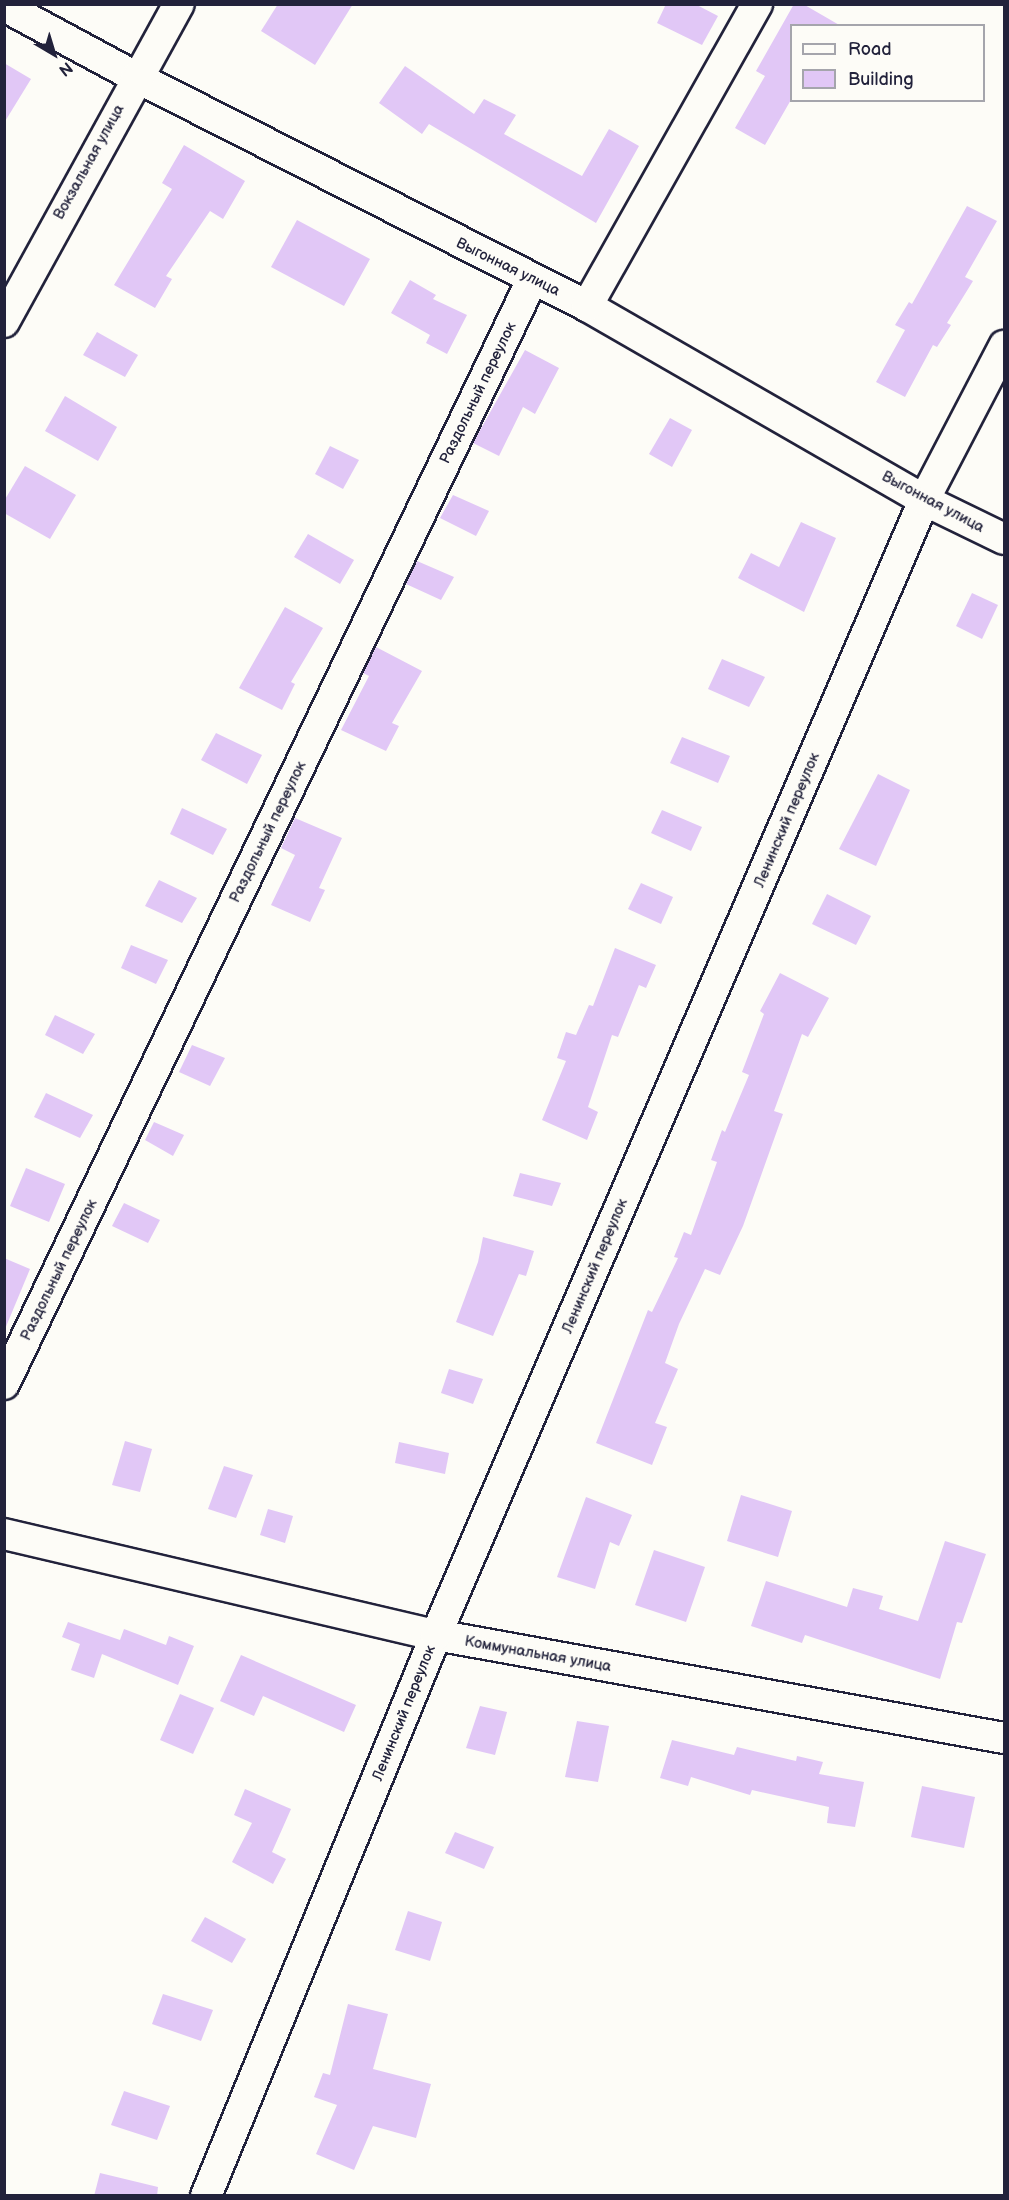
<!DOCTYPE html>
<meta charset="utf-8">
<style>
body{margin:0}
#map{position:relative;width:1009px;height:2200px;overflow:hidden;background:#fdfcf7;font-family:"Balsamiq Sans",sans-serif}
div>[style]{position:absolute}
.building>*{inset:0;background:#e1c7f6}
.roads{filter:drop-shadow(2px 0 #22223b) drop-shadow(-2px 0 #22223b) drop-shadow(0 2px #22223b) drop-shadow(0 -2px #22223b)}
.minor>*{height:30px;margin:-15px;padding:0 15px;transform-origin:15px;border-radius:15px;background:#fdfcf7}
span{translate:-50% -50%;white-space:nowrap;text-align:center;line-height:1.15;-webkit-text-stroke:6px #fdfcf7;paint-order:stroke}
.street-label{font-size:15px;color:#22223b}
.frame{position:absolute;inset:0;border:6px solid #22223b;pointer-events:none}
.legend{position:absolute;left:790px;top:24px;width:195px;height:78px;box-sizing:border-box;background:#fdfcf7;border:2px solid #a5a5ac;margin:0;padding:8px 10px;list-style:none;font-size:18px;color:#22223b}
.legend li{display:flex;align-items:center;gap:12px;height:30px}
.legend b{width:30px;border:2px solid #a5a5ac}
.north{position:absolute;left:24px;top:24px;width:60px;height:60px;-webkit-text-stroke:4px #fdfcf7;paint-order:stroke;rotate:142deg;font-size:16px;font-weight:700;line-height:24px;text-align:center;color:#22223b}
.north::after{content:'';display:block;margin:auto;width:21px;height:27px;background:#22223b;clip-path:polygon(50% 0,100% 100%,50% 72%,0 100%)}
</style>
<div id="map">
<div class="building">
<i style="clip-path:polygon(278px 4px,353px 4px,315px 65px,261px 31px)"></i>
<i style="clip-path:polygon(666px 4px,695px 4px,718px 16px,702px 45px,657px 23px)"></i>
<i style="clip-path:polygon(794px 4px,803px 4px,841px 26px,792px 26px,792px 98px,765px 145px,735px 128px,765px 76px,756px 71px)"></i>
<i style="clip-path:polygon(4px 63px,31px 79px,4px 123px)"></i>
<i style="clip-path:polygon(405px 66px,474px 114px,484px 99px,516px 115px,504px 134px,582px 176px,609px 129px,639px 146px,596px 223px,429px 124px,422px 134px,379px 103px)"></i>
<i style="clip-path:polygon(184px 145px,245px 181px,223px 219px,210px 211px,166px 276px,172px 279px,155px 308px,114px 285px,172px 189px,162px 183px)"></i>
<i style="clip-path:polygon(967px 206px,997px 221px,965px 277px,973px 281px,947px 323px,951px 325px,937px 347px,933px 345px,905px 397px,876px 382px,905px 330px,895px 325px,909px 302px,912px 304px)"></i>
<i style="clip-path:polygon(297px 220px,370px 259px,344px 306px,271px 267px)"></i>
<i style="clip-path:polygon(410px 280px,436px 295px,433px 299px,467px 315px,447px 354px,426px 343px,430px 335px,391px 313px)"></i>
<i style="clip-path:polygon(97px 332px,138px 355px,125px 377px,83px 355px)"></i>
<i style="clip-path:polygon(525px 350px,559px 368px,535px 414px,523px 407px,499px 456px,473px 443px)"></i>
<i style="clip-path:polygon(65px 396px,117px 427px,98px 461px,45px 431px)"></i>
<i style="clip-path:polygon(670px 418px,692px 430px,672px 467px,649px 454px)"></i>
<i style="clip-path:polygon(330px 446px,359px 460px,343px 489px,315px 474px)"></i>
<i style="clip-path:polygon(25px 466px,76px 495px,50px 539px,4px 513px,4px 501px)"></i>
<i style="clip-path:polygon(453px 495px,489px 511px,476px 536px,440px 518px)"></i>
<i style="clip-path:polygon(801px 522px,836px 538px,804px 612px,738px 578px,751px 553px,779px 567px)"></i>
<i style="clip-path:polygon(308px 534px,354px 560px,340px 584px,294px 557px)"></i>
<i style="clip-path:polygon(417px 561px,454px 577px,441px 600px,406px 584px)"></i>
<i style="clip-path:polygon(972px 593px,998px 605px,982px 639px,956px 626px)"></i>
<i style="clip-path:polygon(285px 607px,323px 628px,291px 682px,295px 684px,282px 710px,239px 688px)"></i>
<i style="clip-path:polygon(376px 647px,422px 671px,392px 723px,399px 726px,386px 751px,341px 730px,369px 676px,363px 673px)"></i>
<i style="clip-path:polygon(722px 659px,765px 677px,749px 707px,708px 689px)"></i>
<i style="clip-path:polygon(216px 733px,262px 755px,247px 784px,201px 760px)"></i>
<i style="clip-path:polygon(682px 737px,730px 756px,718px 783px,670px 763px)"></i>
<i style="clip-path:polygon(878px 774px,910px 790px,876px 866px,839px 849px)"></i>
<i style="clip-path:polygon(182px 808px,227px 829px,213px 855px,170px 834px)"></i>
<i style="clip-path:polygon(662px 810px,702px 827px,691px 851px,651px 833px)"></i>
<i style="clip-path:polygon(295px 818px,342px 838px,319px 888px,325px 890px,310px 922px,271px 905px,295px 855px,281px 848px)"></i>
<i style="clip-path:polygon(159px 880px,197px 898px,182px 923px,145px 906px)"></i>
<i style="clip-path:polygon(641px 883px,673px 897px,661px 924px,628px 909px)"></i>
<i style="clip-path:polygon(827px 894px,871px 916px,856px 945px,812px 924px)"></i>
<i style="clip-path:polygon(131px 945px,168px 960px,156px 984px,121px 968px)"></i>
<i style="clip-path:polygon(615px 948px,656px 965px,646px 988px,639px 985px,618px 1037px,612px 1035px,588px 1107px,598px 1112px,587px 1140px,542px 1120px,566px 1061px,557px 1058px,566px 1032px,576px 1035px,589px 1005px,593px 1006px)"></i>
<i style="clip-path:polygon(780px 973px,829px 998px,808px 1037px,802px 1034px,774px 1111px,783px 1114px,743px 1226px,720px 1275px,705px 1269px,679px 1324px,665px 1363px,678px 1369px,655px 1423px,667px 1427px,652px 1465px,596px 1443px,648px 1310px,652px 1312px,678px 1258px,674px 1257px,684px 1232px,691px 1235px,717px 1162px,711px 1160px,722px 1130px,725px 1132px,749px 1075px,742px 1072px,764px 1014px,760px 1011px)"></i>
<i style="clip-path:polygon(55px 1015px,95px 1034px,83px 1054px,45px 1035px)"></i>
<i style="clip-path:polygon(192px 1045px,225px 1058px,210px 1086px,179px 1072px)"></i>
<i style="clip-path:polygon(46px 1093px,93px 1115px,80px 1138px,34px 1117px)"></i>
<i style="clip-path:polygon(154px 1122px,184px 1135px,173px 1156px,145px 1140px)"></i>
<i style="clip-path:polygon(26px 1168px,65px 1184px,49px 1222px,10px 1206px)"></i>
<i style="clip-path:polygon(520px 1173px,561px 1183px,552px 1206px,513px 1196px)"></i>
<i style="clip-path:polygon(124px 1203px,160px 1220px,148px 1243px,112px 1226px)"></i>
<i style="clip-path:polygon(483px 1237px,534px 1251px,526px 1276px,519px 1274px,493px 1336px,456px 1322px,478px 1262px)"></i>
<i style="clip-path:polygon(4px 1258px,30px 1269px,5px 1329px,4px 1329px)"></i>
<i style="clip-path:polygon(449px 1369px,483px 1379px,473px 1404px,441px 1393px)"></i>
<i style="clip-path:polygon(125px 1441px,152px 1449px,140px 1492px,112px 1485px)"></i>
<i style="clip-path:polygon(399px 1442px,449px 1453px,445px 1474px,395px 1463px)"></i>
<i style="clip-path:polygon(224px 1466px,253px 1475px,236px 1518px,208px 1509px)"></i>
<i style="clip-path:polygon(741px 1495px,792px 1511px,778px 1557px,727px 1541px)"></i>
<i style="clip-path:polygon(586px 1497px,632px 1515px,619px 1546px,610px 1542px,595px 1589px,557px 1577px)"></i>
<i style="clip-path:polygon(268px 1509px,293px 1516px,285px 1543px,260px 1535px)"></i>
<i style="clip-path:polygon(945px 1541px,986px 1554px,962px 1623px,957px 1622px,940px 1679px,805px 1635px,802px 1643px,751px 1626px,766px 1581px,847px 1607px,853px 1588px,883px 1596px,879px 1609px,918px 1621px)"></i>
<i style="clip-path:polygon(654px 1550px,705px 1567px,686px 1622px,635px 1605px)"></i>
<i style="clip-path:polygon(68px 1622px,120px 1640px,124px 1629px,166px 1645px,169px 1636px,194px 1646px,178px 1685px,102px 1654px,94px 1678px,71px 1670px,80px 1644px,62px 1637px)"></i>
<i style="clip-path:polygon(241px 1655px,356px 1705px,344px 1732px,263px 1696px,254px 1716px,220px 1701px)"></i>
<i style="clip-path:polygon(180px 1694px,214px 1708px,193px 1754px,160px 1740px)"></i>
<i style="clip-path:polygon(480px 1706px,507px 1712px,495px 1755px,466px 1748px)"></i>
<i style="clip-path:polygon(577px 1721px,609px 1726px,598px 1782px,565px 1777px)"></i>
<i style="clip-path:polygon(672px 1740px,734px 1755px,737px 1747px,796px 1761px,797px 1756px,823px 1762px,819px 1774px,864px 1782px,855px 1827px,827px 1823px,829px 1807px,752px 1790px,750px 1795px,691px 1777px,688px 1786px,660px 1778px)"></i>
<i style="clip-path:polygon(922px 1786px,975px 1797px,964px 1848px,911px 1837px)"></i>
<i style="clip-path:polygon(245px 1789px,291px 1809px,272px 1852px,286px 1859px,273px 1884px,232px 1862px,252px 1823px,234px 1815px)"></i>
<i style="clip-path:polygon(455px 1832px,494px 1847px,484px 1869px,445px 1853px)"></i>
<i style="clip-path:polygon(408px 1911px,442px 1922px,430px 1961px,395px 1950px)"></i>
<i style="clip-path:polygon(205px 1917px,246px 1939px,232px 1963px,191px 1941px)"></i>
<i style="clip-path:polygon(163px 1994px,213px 2010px,201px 2041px,152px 2024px)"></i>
<i style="clip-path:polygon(348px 2004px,388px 2014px,373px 2069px,431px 2084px,416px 2138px,373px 2126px,354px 2170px,316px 2154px,337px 2105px,314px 2097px,323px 2073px,330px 2075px)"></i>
<i style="clip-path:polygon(124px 2091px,170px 2106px,157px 2140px,111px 2125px)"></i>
<i style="clip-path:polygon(100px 2173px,158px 2187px,157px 2196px,94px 2196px)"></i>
</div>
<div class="roads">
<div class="minor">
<i style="left:4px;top:6px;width:150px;rotate:28.3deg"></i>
<i style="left:136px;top:77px;width:506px;rotate:26.92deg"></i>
<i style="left:587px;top:306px;width:389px;rotate:29.9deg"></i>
<i style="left:924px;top:500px;width:89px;rotate:26deg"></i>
<i style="left:587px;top:306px;width:347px;rotate:-60.6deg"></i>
<i style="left:4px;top:322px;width:363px;rotate:-61.2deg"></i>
<i style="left:4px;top:1384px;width:1224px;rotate:-64.44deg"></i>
<i style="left:4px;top:1534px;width:444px;rotate:13.2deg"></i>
<i style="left:436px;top:1635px;width:577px;rotate:10.28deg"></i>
<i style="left:206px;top:2196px;width:606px;rotate:-67.71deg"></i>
<i style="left:436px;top:1635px;width:1235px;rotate:-66.73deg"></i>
<i style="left:924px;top:500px;width:174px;rotate:-62.5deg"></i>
</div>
</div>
<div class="street-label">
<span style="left:89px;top:162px;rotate:-61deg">Вокзальная улица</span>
<span style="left:508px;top:267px;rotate:26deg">Выгонная улица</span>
<span style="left:478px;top:393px;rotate:-64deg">Раздольный переулок</span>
<span style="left:933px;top:502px;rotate:28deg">Выгонная улица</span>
<span style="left:787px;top:820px;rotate:-67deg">Ленинский переулок</span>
<span style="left:268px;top:832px;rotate:-64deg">Раздольный переулок</span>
<span style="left:595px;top:1266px;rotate:-67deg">Ленинский переулок</span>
<span style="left:59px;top:1270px;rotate:-64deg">Раздольный переулок</span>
<span style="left:538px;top:1654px;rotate:10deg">Коммунальная улица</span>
<span style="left:404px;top:1713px;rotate:-68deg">Ленинский переулок</span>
</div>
<div class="frame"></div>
<ul class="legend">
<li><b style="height:8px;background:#fdfcf7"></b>Road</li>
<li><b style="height:16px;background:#e1c7f6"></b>Building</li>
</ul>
<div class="north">N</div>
</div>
